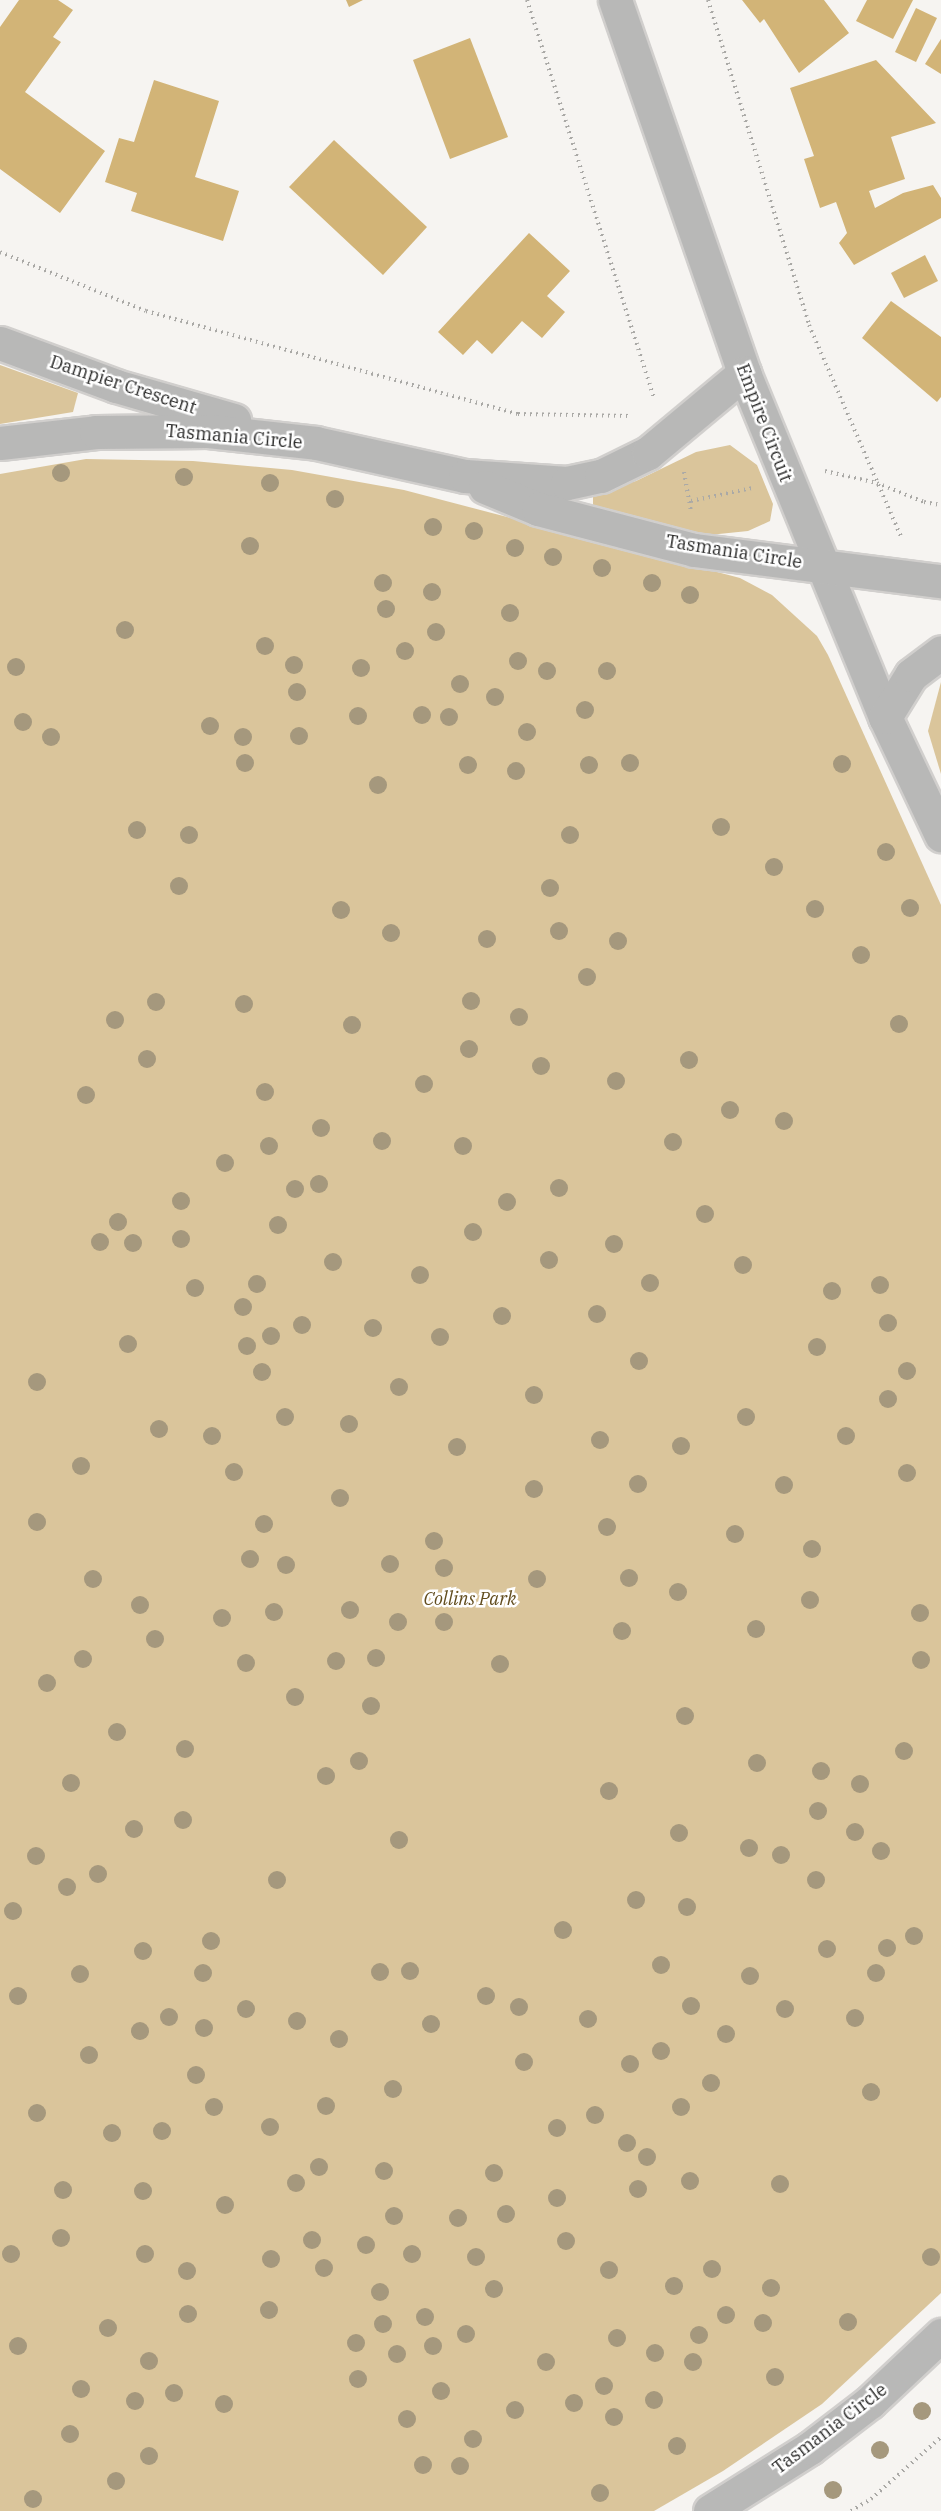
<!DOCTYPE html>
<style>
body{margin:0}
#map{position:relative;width:941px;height:2511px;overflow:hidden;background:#f6f4f1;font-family:"IBM Plex Serif",serif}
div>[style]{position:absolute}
.green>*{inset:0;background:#dac59b}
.building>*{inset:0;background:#d2b477}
.path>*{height:4px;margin-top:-2px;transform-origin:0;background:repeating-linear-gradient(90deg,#aaa9a6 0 1.5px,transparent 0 6px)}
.roads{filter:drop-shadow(2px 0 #d1cfcd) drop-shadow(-2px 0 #d1cfcd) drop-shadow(0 2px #d1cfcd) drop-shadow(0 -2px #d1cfcd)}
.minor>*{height:33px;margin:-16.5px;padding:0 16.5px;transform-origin:16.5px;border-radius:16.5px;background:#b8b8b7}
.trees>*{width:18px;height:18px;margin:-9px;border-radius:50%;background:#a5987d}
span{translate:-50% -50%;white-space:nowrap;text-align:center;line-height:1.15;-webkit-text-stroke:5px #fff;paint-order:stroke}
.street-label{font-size:18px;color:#292928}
.park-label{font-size:18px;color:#624d1e;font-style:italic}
</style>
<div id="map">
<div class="green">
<i style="clip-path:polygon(0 365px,78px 393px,73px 412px,0 424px)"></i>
<i style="clip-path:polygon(730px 445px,757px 465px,773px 504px,770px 521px,748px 531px,709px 535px,684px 533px,593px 509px,593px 493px,636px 481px,696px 452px)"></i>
<i style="clip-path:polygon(86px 459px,193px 461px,292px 470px,404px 490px,740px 578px,772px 595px,817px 636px,828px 655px,941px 905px,941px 2293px,822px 2404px,723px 2471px,654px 2511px,0 2511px,0 474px)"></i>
<i style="clip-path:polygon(941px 682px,941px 774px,928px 731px)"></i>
</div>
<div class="building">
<i style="clip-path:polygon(19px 0,58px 0,73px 10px,53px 37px,61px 42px,25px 92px,105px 151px,60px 213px,0 169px,0 27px)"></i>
<i style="clip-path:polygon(346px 0,363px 0,349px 7px)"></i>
<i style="clip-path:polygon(742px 0,824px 0,849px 33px,799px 73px,764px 19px,760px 23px)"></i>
<i style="clip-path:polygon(867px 0,913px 0,893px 39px,856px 21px)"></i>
<i style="clip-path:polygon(916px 8px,937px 18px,916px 62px,895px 52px)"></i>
<i style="clip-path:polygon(470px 38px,508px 137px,450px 159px,413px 60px)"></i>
<i style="clip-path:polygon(941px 39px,941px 74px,925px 64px)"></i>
<i style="clip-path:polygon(876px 60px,936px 123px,891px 137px,905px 179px,869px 191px,875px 208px,903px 193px,933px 185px,941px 198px,941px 218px,854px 265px,839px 243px,847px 233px,836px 202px,820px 208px,804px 159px,814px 156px,790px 88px)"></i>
<i style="clip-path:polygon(154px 80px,219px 101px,195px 177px,239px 191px,223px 241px,131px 211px,137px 193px,105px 182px,119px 138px,134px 142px)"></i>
<i style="clip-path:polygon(334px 140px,427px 227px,383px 275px,289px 187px)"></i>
<i style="clip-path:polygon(529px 233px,570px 271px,547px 296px,565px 312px,542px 338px,522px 321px,492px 354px,477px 340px,463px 355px,438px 332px)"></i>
<i style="clip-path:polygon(925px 255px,938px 281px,904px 298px,891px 273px)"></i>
<i style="clip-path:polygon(891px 301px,941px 337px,941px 397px,937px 402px,862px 338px)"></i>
</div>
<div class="path">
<i style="left:527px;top:0;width:419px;rotate:72.3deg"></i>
<i style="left:708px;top:0;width:340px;rotate:72.7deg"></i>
<i style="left:809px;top:325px;width:231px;rotate:66.5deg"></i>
<i style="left:0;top:252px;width:157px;rotate:22deg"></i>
<i style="left:146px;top:311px;width:386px;rotate:15.5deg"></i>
<i style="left:518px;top:414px;width:113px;rotate:1deg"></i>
<i style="left:825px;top:471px;width:53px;rotate:13deg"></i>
<i style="left:877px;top:483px;width:51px;rotate:22deg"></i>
<i style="left:924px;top:502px;width:17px;rotate:10deg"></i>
<i style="left:684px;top:472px;width:40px;rotate:80deg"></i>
<i style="left:691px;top:501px;width:62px;rotate:-12deg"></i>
<i style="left:851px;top:2511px;width:23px;rotate:-31deg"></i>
<i style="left:871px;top:2499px;width:94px;rotate:-41.5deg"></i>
</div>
<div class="roads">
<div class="minor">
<i style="left:615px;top:0;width:395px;rotate:70.9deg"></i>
<i style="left:744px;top:373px;width:372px;rotate:67.7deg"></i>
<i style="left:885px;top:717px;width:131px;rotate:64.6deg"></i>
<i style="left:0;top:343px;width:124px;rotate:20.3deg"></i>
<i style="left:116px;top:386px;width:123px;rotate:16.1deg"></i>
<i style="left:0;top:443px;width:97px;rotate:-6.5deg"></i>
<i style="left:96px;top:432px;width:112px;rotate:-0.5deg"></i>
<i style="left:208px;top:431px;width:109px;rotate:6.3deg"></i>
<i style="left:316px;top:443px;width:153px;rotate:12.5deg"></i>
<i style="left:465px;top:476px;width:102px;rotate:3.9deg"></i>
<i style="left:567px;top:483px;width:35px;rotate:-12deg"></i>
<i style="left:601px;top:476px;width:52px;rotate:-26.1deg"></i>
<i style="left:648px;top:453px;width:125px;rotate:-39.8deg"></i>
<i style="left:485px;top:487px;width:57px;rotate:22.5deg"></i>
<i style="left:538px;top:509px;width:161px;rotate:14.7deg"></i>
<i style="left:694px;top:550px;width:249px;rotate:7.2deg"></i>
<i style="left:885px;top:717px;width:49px;rotate:-58.2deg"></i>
<i style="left:911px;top:675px;width:38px;rotate:-37deg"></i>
<i style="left:710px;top:2511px;width:118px;rotate:-32.2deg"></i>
<i style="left:810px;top:2448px;width:76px;rotate:-37.5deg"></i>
<i style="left:870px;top:2402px;width:98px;rotate:-43.3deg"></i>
</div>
</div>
<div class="trees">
<i style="left:61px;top:473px"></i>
<i style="left:184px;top:477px"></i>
<i style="left:270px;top:483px"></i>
<i style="left:335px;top:499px"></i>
<i style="left:433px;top:527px"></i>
<i style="left:474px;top:531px"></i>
<i style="left:250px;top:546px"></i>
<i style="left:515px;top:548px"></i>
<i style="left:553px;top:557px"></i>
<i style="left:602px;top:568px"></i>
<i style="left:383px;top:583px"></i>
<i style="left:652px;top:583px"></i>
<i style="left:432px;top:592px"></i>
<i style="left:690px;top:595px"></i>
<i style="left:386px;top:609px"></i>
<i style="left:510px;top:613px"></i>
<i style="left:125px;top:630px"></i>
<i style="left:436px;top:632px"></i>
<i style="left:265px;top:646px"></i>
<i style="left:405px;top:651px"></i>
<i style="left:518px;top:661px"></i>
<i style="left:294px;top:665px"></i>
<i style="left:16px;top:667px"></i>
<i style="left:361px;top:668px"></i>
<i style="left:547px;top:671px"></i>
<i style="left:607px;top:671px"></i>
<i style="left:460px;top:684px"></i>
<i style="left:297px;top:692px"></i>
<i style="left:495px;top:697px"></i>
<i style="left:585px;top:710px"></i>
<i style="left:422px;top:715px"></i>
<i style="left:358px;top:716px"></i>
<i style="left:449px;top:717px"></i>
<i style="left:23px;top:722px"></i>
<i style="left:210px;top:726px"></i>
<i style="left:527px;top:732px"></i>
<i style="left:299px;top:736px"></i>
<i style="left:51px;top:737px"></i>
<i style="left:243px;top:737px"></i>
<i style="left:245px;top:763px"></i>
<i style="left:630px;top:763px"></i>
<i style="left:842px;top:764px"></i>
<i style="left:468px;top:765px"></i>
<i style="left:589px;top:765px"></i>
<i style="left:516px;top:771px"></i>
<i style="left:378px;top:785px"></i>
<i style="left:721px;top:827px"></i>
<i style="left:137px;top:830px"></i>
<i style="left:189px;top:835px"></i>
<i style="left:570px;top:835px"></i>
<i style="left:886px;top:852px"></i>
<i style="left:774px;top:867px"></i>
<i style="left:179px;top:886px"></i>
<i style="left:550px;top:888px"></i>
<i style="left:910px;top:908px"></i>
<i style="left:815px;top:909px"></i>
<i style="left:341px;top:910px"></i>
<i style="left:559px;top:931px"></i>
<i style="left:391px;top:933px"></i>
<i style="left:487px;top:939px"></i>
<i style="left:618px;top:941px"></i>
<i style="left:861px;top:955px"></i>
<i style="left:587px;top:977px"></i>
<i style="left:471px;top:1001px"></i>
<i style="left:156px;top:1002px"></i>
<i style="left:244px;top:1004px"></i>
<i style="left:519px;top:1017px"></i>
<i style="left:115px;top:1020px"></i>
<i style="left:899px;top:1024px"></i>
<i style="left:352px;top:1025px"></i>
<i style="left:469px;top:1049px"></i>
<i style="left:147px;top:1059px"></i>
<i style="left:689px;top:1060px"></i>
<i style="left:541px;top:1066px"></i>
<i style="left:616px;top:1081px"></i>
<i style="left:424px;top:1084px"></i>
<i style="left:265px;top:1092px"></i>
<i style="left:86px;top:1095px"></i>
<i style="left:730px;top:1110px"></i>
<i style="left:784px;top:1121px"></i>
<i style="left:321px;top:1128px"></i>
<i style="left:382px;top:1141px"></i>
<i style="left:673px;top:1142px"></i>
<i style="left:269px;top:1146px"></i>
<i style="left:463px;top:1146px"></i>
<i style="left:225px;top:1163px"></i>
<i style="left:319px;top:1184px"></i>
<i style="left:559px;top:1188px"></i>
<i style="left:295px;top:1189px"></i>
<i style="left:181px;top:1201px"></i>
<i style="left:507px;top:1202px"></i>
<i style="left:705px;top:1214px"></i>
<i style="left:118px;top:1222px"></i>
<i style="left:278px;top:1225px"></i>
<i style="left:473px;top:1232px"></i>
<i style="left:181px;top:1239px"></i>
<i style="left:100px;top:1242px"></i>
<i style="left:133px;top:1243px"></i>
<i style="left:614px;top:1244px"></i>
<i style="left:549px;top:1260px"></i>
<i style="left:333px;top:1262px"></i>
<i style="left:743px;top:1265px"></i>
<i style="left:420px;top:1275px"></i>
<i style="left:650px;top:1283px"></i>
<i style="left:257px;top:1284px"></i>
<i style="left:880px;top:1285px"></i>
<i style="left:195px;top:1288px"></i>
<i style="left:832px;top:1291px"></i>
<i style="left:243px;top:1307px"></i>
<i style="left:597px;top:1314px"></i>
<i style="left:502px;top:1316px"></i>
<i style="left:888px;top:1323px"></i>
<i style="left:302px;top:1325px"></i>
<i style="left:373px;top:1328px"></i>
<i style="left:271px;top:1336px"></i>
<i style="left:440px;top:1337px"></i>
<i style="left:128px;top:1344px"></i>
<i style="left:247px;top:1346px"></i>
<i style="left:817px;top:1347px"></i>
<i style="left:639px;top:1361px"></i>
<i style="left:907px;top:1371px"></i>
<i style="left:262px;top:1372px"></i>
<i style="left:37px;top:1382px"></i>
<i style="left:399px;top:1387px"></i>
<i style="left:534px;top:1395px"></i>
<i style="left:888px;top:1399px"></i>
<i style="left:285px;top:1417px"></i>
<i style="left:746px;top:1417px"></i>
<i style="left:349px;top:1424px"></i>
<i style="left:159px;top:1429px"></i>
<i style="left:212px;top:1436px"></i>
<i style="left:846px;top:1436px"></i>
<i style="left:600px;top:1440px"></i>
<i style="left:681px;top:1446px"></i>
<i style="left:457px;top:1447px"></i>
<i style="left:81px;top:1466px"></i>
<i style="left:234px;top:1472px"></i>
<i style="left:907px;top:1473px"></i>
<i style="left:638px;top:1484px"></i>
<i style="left:784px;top:1485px"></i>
<i style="left:534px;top:1489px"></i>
<i style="left:340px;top:1498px"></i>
<i style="left:37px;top:1522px"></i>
<i style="left:264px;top:1524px"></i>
<i style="left:607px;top:1527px"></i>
<i style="left:735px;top:1534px"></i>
<i style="left:434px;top:1541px"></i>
<i style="left:812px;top:1549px"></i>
<i style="left:250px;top:1559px"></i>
<i style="left:390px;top:1564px"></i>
<i style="left:286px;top:1565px"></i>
<i style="left:444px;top:1568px"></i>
<i style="left:629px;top:1578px"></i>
<i style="left:93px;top:1579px"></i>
<i style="left:537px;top:1579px"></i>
<i style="left:678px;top:1592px"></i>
<i style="left:810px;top:1600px"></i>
<i style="left:140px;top:1605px"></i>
<i style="left:350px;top:1610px"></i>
<i style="left:274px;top:1612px"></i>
<i style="left:920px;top:1613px"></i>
<i style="left:222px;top:1618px"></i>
<i style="left:398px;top:1622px"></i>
<i style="left:444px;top:1622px"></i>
<i style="left:756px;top:1629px"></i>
<i style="left:622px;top:1631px"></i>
<i style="left:155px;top:1639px"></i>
<i style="left:376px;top:1658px"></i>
<i style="left:83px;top:1659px"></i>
<i style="left:921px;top:1660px"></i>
<i style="left:336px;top:1661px"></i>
<i style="left:246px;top:1663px"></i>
<i style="left:500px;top:1664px"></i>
<i style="left:47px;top:1683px"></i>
<i style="left:295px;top:1697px"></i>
<i style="left:371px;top:1706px"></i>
<i style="left:685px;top:1716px"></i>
<i style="left:117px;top:1732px"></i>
<i style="left:185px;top:1749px"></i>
<i style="left:904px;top:1751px"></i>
<i style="left:359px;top:1761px"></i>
<i style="left:757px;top:1763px"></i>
<i style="left:821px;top:1771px"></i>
<i style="left:326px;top:1776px"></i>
<i style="left:71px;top:1783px"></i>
<i style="left:860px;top:1784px"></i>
<i style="left:609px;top:1791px"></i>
<i style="left:818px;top:1811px"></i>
<i style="left:183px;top:1820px"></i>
<i style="left:134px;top:1829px"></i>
<i style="left:855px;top:1832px"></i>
<i style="left:679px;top:1833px"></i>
<i style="left:399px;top:1840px"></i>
<i style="left:749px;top:1848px"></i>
<i style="left:881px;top:1851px"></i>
<i style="left:781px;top:1855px"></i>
<i style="left:36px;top:1856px"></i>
<i style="left:98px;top:1874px"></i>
<i style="left:277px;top:1880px"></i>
<i style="left:816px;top:1880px"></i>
<i style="left:67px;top:1887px"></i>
<i style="left:636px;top:1900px"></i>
<i style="left:687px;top:1907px"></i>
<i style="left:13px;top:1911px"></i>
<i style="left:563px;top:1930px"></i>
<i style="left:914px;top:1936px"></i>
<i style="left:211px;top:1941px"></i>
<i style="left:887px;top:1948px"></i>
<i style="left:827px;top:1949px"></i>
<i style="left:143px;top:1951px"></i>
<i style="left:661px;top:1965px"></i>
<i style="left:410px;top:1971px"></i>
<i style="left:380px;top:1972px"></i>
<i style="left:203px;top:1973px"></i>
<i style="left:876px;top:1973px"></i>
<i style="left:80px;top:1974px"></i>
<i style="left:750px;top:1976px"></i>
<i style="left:18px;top:1996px"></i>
<i style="left:486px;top:1996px"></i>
<i style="left:691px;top:2006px"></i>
<i style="left:519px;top:2007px"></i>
<i style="left:246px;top:2009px"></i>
<i style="left:785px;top:2009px"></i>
<i style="left:169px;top:2017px"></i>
<i style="left:855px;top:2018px"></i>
<i style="left:588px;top:2019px"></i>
<i style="left:297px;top:2021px"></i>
<i style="left:431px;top:2024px"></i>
<i style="left:204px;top:2028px"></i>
<i style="left:140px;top:2031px"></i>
<i style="left:726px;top:2034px"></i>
<i style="left:339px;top:2039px"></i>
<i style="left:661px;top:2051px"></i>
<i style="left:89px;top:2055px"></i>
<i style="left:524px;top:2062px"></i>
<i style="left:630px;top:2064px"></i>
<i style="left:196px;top:2075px"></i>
<i style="left:711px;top:2083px"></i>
<i style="left:393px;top:2089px"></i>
<i style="left:871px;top:2092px"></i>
<i style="left:326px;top:2106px"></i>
<i style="left:214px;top:2107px"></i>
<i style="left:681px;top:2107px"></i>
<i style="left:37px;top:2113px"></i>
<i style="left:595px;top:2115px"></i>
<i style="left:270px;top:2127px"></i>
<i style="left:557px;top:2128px"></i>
<i style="left:162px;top:2131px"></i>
<i style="left:112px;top:2133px"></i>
<i style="left:627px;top:2143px"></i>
<i style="left:647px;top:2157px"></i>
<i style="left:319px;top:2167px"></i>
<i style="left:384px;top:2171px"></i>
<i style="left:494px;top:2173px"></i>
<i style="left:690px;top:2181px"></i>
<i style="left:296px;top:2183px"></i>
<i style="left:780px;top:2184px"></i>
<i style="left:638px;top:2189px"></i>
<i style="left:63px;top:2190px"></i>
<i style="left:143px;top:2191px"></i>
<i style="left:557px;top:2198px"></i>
<i style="left:225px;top:2205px"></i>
<i style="left:506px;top:2214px"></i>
<i style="left:394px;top:2216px"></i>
<i style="left:458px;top:2218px"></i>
<i style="left:61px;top:2238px"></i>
<i style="left:312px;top:2240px"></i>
<i style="left:566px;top:2241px"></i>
<i style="left:366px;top:2245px"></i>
<i style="left:11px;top:2254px"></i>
<i style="left:145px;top:2254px"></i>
<i style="left:412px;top:2254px"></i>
<i style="left:476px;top:2257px"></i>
<i style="left:931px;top:2257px"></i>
<i style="left:271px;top:2259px"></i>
<i style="left:324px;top:2268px"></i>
<i style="left:712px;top:2269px"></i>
<i style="left:609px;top:2270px"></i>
<i style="left:187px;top:2271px"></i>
<i style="left:674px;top:2286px"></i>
<i style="left:771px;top:2288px"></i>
<i style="left:494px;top:2289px"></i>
<i style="left:380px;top:2292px"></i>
<i style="left:269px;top:2310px"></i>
<i style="left:188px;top:2314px"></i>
<i style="left:726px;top:2315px"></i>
<i style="left:425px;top:2317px"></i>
<i style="left:848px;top:2322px"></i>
<i style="left:763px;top:2323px"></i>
<i style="left:383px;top:2324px"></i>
<i style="left:108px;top:2328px"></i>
<i style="left:466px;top:2334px"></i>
<i style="left:699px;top:2335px"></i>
<i style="left:617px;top:2338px"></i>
<i style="left:356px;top:2343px"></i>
<i style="left:18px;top:2346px"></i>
<i style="left:433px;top:2346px"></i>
<i style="left:655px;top:2353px"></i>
<i style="left:397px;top:2354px"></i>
<i style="left:149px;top:2361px"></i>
<i style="left:546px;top:2362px"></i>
<i style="left:693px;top:2362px"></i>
<i style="left:775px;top:2377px"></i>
<i style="left:358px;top:2379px"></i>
<i style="left:604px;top:2386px"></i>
<i style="left:81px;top:2389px"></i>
<i style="left:441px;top:2391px"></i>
<i style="left:174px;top:2393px"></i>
<i style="left:654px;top:2400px"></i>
<i style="left:135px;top:2401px"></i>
<i style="left:574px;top:2403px"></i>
<i style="left:224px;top:2404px"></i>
<i style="left:515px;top:2410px"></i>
<i style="left:922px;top:2411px"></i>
<i style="left:614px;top:2417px"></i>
<i style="left:407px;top:2419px"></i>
<i style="left:70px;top:2434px"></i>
<i style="left:473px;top:2439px"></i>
<i style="left:677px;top:2446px"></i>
<i style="left:880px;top:2450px"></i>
<i style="left:149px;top:2456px"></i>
<i style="left:423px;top:2465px"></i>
<i style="left:460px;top:2466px"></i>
<i style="left:116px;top:2481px"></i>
<i style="left:833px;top:2490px"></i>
<i style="left:600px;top:2493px"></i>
<i style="left:33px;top:2499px"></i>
</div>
<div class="street-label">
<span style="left:123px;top:385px;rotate:18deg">Dampier Crescent</span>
<span style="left:764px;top:423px;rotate:69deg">Empire Circuit</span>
<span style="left:234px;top:437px;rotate:5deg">Tasmania Circle</span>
<span style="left:734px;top:552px;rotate:9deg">Tasmania Circle</span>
<span style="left:830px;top:2429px;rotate:-37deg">Tasmania Circle</span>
</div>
<div class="park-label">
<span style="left:470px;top:1599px">Collins Park</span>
</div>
</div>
